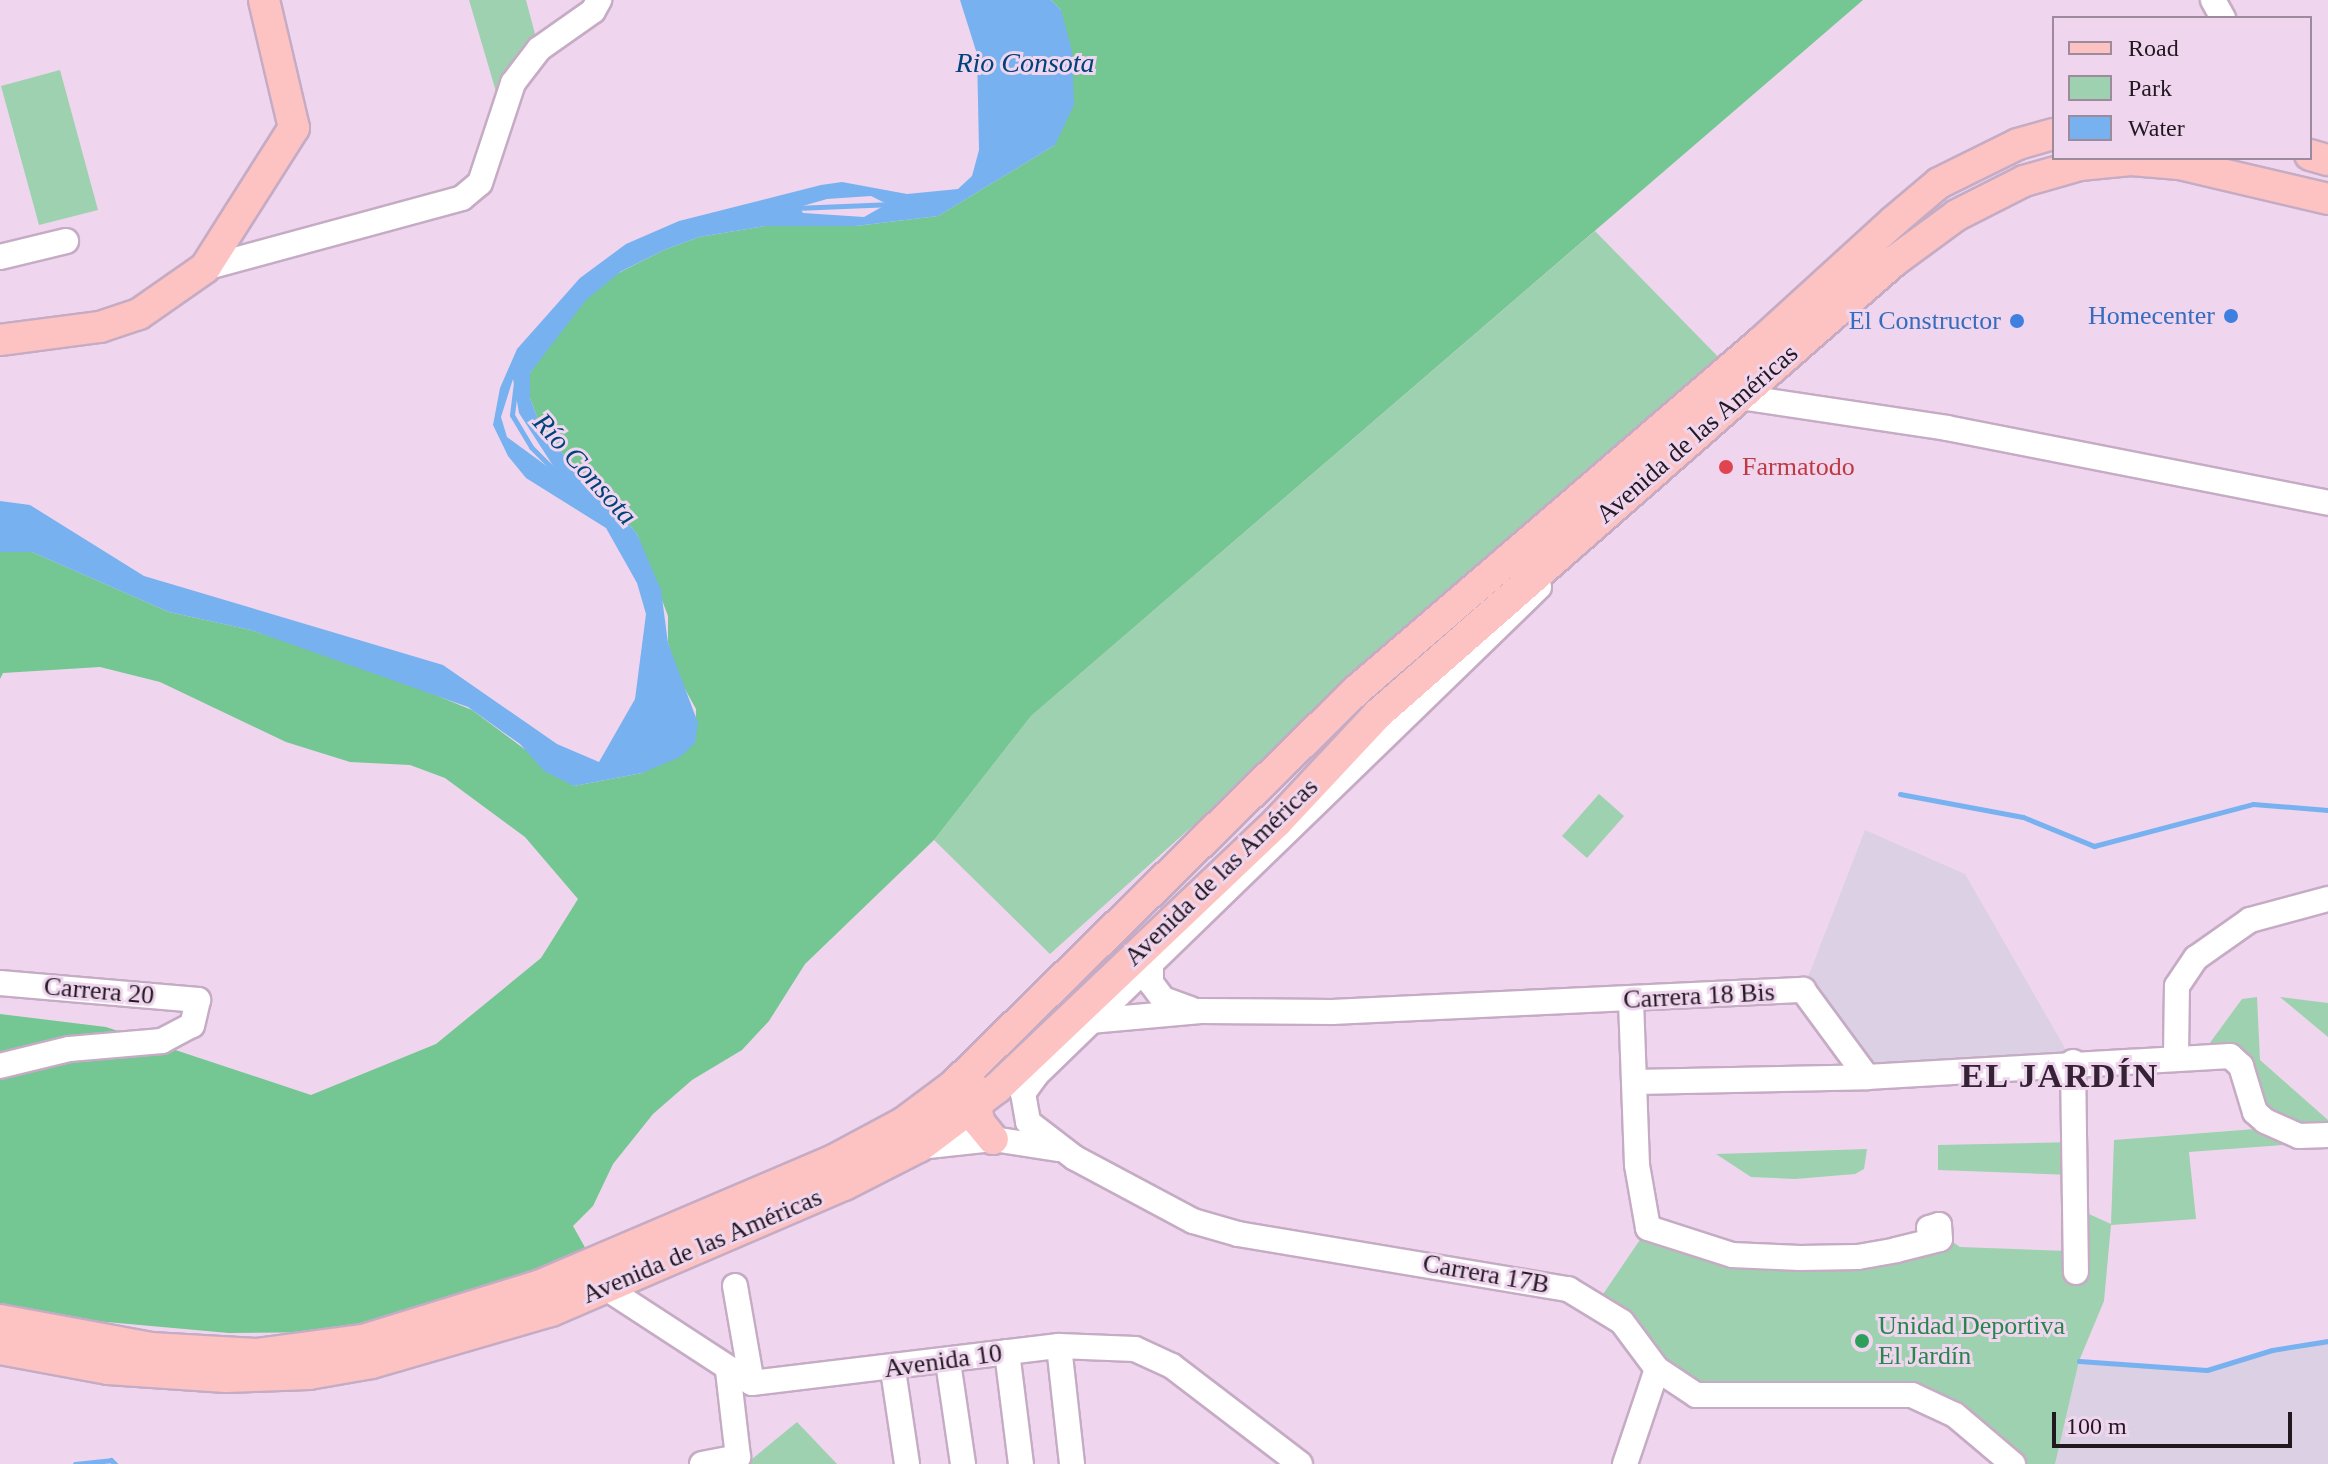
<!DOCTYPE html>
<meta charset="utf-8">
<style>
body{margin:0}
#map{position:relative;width:2328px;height:1464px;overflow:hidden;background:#efd6ee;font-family:Georgia,serif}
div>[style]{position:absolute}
.education>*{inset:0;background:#dcd0e4}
.green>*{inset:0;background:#9ed1af}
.forest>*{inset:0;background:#74c692}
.water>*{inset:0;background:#77b1f0}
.stream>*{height:5px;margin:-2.5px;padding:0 2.5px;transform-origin:2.5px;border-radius:2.5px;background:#77b1f0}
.roads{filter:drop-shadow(2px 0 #c5acc4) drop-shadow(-2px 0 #c5acc4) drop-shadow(0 2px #c5acc4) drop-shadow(0 -2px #c5acc4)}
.minor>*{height:24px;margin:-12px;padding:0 12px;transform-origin:12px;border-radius:12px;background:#fff}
.major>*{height:30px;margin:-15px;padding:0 15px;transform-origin:15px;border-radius:15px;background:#fdc3c2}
.dots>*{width:22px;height:22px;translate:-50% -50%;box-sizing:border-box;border:4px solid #efd6ee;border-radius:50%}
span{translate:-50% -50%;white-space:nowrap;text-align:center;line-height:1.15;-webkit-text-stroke:6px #efd6ee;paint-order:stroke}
.shop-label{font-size:26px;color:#366cbe}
.right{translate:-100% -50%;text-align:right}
.street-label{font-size:26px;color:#211820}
.health-label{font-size:26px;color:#be3a42}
.left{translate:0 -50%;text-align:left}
.leisure-label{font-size:26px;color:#27864d}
.water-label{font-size:28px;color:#00427a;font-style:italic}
.district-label{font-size:34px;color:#352235;font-weight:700;letter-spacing:2px}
.legend{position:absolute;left:2052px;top:16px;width:260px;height:144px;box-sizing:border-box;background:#efd6ee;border:2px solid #9d8a9c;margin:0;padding:10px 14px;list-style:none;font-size:24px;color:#211820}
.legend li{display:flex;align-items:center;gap:16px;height:40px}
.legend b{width:40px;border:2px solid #9d8a9c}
.scale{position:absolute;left:2052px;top:1412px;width:240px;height:36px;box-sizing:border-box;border:4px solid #211820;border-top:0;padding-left:10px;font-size:24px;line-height:28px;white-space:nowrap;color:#211820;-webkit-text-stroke:6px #efd6ee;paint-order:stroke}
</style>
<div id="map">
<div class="education">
<i style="clip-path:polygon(1865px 830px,1965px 874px,2073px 1062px,1867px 1077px,1803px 990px)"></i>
<i style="clip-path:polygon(2328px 1341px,2328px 1464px,2055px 1464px,2079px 1361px,2207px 1370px,2272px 1350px)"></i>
</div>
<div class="green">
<i style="clip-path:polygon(469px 0,526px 0,539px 49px,502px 112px)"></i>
<i style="clip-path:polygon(60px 70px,98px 210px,39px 225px,1px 86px)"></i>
<i style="clip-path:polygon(1595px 231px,1729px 368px,1335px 698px,1050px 954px,934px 840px,1031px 716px)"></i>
<i style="clip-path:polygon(1599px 794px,1624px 816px,1587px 858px,1562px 836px)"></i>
<i style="clip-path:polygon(2257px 997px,2260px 1060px,2328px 1120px,2328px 1134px,2299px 1136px,2283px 1145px,2189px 1152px,2196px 1219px,2111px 1225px,2104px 1301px,2079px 1361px,2055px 1464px,2013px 1464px,1935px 1403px,1696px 1395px,1597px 1303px,1648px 1228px,1800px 1258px,1943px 1235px,1960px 1247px,2069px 1251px,2078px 1209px,2111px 1224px,2114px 1140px,2281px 1127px,2244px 1077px,2201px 1055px,2242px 999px)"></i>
<i style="clip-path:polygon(2280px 997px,2328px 1003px,2328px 1037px)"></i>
<i style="clip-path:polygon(2074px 1142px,2072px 1175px,1938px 1170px,1938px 1145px)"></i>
<i style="clip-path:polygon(1867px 1149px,1864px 1169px,1855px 1174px,1795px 1179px,1751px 1177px,1716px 1154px)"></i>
<i style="clip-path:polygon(797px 1422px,837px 1464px,746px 1464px)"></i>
</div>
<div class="forest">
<i style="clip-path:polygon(1051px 0,1863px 0,1031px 716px,934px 840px,805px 964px,769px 1021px,742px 1050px,692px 1080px,653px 1114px,613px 1164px,593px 1206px,573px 1226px,587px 1251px,552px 1268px,337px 1332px,229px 1333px,73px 1319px,0 1305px,0 1014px,106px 1027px,311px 1095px,436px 1044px,541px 958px,578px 899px,525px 837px,445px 778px,410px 765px,350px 762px,286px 742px,160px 682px,100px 667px,3px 673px,0 679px,0 552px,32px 552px,169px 612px,251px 630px,379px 672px,472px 710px,574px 786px,642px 773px,695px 743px,696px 709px,680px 680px,668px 643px,668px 616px,637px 534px,596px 485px,544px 436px,530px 398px,530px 373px,589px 288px,664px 250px,699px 237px,765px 226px,856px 226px,938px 216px,1055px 145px,1061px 10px)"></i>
</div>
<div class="water">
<i style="clip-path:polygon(evenodd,960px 0,1051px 0,1061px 10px,1072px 51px,1074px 105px,1055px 145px,938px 216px,856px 226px,765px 226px,699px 237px,664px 250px,620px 272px,586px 300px,530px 373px,530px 398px,544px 436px,596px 485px,637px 534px,661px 590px,668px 643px,698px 723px,695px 743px,680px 757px,642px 773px,574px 786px,544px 771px,520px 744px,468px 707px,251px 630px,169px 612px,32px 552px,0 552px,0 501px,30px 505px,144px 576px,443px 665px,557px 744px,599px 762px,635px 699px,646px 614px,637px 583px,606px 528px,526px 478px,508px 456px,493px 425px,500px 388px,517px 349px,580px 278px,626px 244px,679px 221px,821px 185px,842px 182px,907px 194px,958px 189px,972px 176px,979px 150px,977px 54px,960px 0,871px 196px,887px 204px,864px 217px,803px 213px,799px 207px,827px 199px,871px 196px,960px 0,513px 379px,519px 413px,559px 475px,507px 437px,501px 417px,513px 379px)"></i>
</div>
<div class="stream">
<i style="left:795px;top:208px;width:98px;rotate:-2.3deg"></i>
<i style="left:517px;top:374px;width:41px;rotate:97deg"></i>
<i style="left:512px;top:415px;width:37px;rotate:59deg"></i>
<i style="left:531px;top:447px;width:47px;rotate:45deg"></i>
<i style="left:1900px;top:794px;width:125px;rotate:10.6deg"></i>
<i style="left:2023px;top:817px;width:77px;rotate:22.2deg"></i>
<i style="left:2094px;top:846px;width:164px;rotate:-14.8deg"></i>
<i style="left:2253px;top:804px;width:75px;rotate:4.6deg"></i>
<i style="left:2079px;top:1361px;width:128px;rotate:4deg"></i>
<i style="left:2207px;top:1370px;width:68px;rotate:-17.1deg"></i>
<i style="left:2272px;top:1350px;width:57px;rotate:-9.1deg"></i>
<i style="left:75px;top:1464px;width:36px;rotate:-6deg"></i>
<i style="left:111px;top:1460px;width:6px;rotate:45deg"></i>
</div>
<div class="roads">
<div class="minor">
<i style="left:2213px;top:0;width:21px;rotate:61deg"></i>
<i style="left:0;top:257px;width:68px;rotate:-13.6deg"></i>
<i style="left:205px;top:268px;width:266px;rotate:-15.2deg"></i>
<i style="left:462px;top:198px;width:23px;rotate:-40deg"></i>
<i style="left:480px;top:183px;width:105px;rotate:-71.7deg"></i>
<i style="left:513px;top:83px;width:43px;rotate:-52.6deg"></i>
<i style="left:539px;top:49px;width:66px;rotate:-35.1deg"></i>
<i style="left:593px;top:11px;width:13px;rotate:-61deg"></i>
<i style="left:1740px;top:397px;width:209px;rotate:8.5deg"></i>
<i style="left:1947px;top:428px;width:388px;rotate:11.1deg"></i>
<i style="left:1539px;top:587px;width:699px;rotate:135.87deg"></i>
<i style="left:1037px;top:1074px;width:24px;rotate:126deg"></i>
<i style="left:1023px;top:1093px;width:29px;rotate:80deg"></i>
<i style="left:1028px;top:1122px;width:59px;rotate:37.5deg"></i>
<i style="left:1075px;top:1158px;width:134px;rotate:28.1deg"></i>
<i style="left:1193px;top:1221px;width:47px;rotate:16.1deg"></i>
<i style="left:1238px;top:1234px;width:335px;rotate:9.5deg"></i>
<i style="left:1568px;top:1289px;width:63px;rotate:31.4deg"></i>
<i style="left:1622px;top:1322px;width:59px;rotate:53.3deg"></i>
<i style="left:1657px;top:1369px;width:47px;rotate:33.7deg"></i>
<i style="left:1696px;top:1395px;width:216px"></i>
<i style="left:1912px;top:1395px;width:47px;rotate:24.9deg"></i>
<i style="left:1955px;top:1415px;width:76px;rotate:40.2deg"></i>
<i style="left:1151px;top:954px;width:29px;rotate:90deg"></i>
<i style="left:1151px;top:983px;width:20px;rotate:53deg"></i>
<i style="left:1163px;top:999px;width:30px;rotate:20deg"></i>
<i style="left:0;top:983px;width:199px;rotate:4.9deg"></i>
<i style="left:198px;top:1000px;width:26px;rotate:103deg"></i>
<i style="left:192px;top:1025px;width:34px;rotate:152deg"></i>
<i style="left:162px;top:1041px;width:93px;rotate:175.1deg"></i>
<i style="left:69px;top:1049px;width:71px;rotate:166.2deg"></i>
<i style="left:1631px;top:1001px;width:164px;rotate:87.9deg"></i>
<i style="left:1637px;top:1165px;width:64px;rotate:80.1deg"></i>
<i style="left:1648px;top:1228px;width:88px;rotate:17.8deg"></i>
<i style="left:1732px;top:1255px;width:68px;rotate:2.5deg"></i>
<i style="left:1800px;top:1258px;width:58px;rotate:-1deg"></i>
<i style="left:1858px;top:1257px;width:39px;rotate:-10deg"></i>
<i style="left:1896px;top:1250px;width:45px;rotate:-14deg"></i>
<i style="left:1940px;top:1239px;width:14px;rotate:-94deg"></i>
<i style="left:1939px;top:1225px;width:10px;rotate:163deg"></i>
<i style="left:1929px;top:1228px;width:11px;rotate:80deg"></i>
<i style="left:1090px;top:1021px;width:111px;rotate:-5.1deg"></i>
<i style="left:1201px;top:1011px;width:132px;rotate:0.4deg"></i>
<i style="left:1333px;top:1012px;width:471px;rotate:-2.7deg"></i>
<i style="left:1803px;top:990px;width:108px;rotate:53.7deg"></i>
<i style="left:1867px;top:1077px;width:364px;rotate:-3.3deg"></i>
<i style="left:2230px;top:1056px;width:15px;rotate:42deg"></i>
<i style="left:2241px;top:1066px;width:48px;rotate:73.1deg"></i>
<i style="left:2255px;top:1112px;width:13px;rotate:42deg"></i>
<i style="left:2265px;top:1121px;width:37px;rotate:24deg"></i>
<i style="left:2299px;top:1136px;width:29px;rotate:-2deg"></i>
<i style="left:2176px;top:1056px;width:70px;rotate:-89.2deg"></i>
<i style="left:2177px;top:986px;width:34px;rotate:-56deg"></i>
<i style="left:2196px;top:958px;width:66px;rotate:-35.1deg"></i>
<i style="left:2250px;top:920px;width:81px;rotate:-15.1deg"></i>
<i style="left:2073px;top:1062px;width:210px;rotate:89.2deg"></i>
<i style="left:1635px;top:1082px;width:232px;rotate:-1.2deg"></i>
<i style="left:919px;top:1147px;width:74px;rotate:-6.2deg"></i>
<i style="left:993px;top:1139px;width:67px;rotate:8.6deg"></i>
<i style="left:600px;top:1278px;width:12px;rotate:59deg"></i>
<i style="left:606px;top:1288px;width:174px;rotate:33.1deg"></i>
<i style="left:752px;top:1383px;width:309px;rotate:-6.9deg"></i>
<i style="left:1059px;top:1346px;width:76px;rotate:2.3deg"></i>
<i style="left:1135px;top:1349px;width:41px;rotate:24.7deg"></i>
<i style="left:1172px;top:1366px;width:161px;rotate:37.4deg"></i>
<i style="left:735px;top:1286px;width:98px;rotate:80.1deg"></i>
<i style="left:1059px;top:1346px;width:119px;rotate:83.7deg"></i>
<i style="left:1007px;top:1352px;width:113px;rotate:82.9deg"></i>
<i style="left:948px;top:1362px;width:103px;rotate:81.6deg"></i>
<i style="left:893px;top:1370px;width:95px;rotate:81.5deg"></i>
<i style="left:702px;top:1464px;width:37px;rotate:-11deg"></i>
<i style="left:738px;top:1457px;width:87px;rotate:-96.6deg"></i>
<i style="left:1625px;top:1464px;width:100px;rotate:-71.4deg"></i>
</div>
<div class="major">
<i style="left:2310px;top:155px;width:19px;rotate:16deg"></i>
<i style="left:0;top:340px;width:101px;rotate:-7.4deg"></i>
<i style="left:100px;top:327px;width:41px;rotate:-18.4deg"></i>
<i style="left:139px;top:314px;width:80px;rotate:-34.9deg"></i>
<i style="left:205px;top:268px;width:166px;rotate:-57.6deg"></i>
<i style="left:294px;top:128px;width:131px;rotate:-103.2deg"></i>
<i style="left:973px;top:1087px;width:36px;rotate:80deg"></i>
<i style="left:979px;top:1122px;width:22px;rotate:51deg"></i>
<i style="left:0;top:1320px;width:154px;rotate:10.5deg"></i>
<i style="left:151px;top:1348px;width:105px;rotate:3.3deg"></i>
<i style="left:256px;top:1354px;width:108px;rotate:-7.5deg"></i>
<i style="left:363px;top:1340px;width:186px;rotate:-17.2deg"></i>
<i style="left:541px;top:1285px;width:316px;rotate:-23.1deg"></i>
<i style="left:832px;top:1161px;width:81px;rotate:-28.2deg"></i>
<i style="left:903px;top:1123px;width:64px;rotate:-36.7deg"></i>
<i style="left:954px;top:1085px;width:564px;rotate:-44.43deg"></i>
<i style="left:1357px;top:690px;width:532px;rotate:-40.73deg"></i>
<i style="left:1760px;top:343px;width:181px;rotate:-42.3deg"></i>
<i style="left:1894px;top:221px;width:59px;rotate:-40.2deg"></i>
<i style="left:1939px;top:183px;width:88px;rotate:-26.3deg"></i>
<i style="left:2018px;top:144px;width:37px;rotate:-16deg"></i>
<i style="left:0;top:1349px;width:110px;rotate:10.5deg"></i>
<i style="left:108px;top:1369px;width:118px;rotate:3.9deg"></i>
<i style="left:226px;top:1377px;width:83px;rotate:-2.1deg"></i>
<i style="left:309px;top:1374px;width:64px;rotate:-9.9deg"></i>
<i style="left:372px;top:1363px;width:186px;rotate:-16.2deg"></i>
<i style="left:551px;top:1311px;width:319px;rotate:-23.3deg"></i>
<i style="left:844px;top:1185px;width:84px;rotate:-26.9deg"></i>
<i style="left:919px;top:1147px;width:98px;rotate:-37.1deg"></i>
<i style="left:997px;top:1088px;width:386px;rotate:-43.5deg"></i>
<i style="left:1277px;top:822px;width:148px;rotate:-46.9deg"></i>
<i style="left:1378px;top:714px;width:685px;rotate:-41.27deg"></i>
<i style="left:1893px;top:262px;width:79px;rotate:-36.3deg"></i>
<i style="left:1957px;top:215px;width:75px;rotate:-26.9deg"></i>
<i style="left:2024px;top:181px;width:58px;rotate:-15.9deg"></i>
<i style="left:2080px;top:165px;width:51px;rotate:-5.6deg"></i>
<i style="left:2131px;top:160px;width:48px;rotate:4.8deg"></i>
<i style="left:2179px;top:164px;width:153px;rotate:13.2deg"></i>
</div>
</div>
<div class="dots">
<i style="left:2231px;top:316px;background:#3f7fe0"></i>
<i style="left:2017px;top:321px;background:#3f7fe0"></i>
<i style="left:1726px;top:467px;background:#e0444e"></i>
<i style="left:1862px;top:1341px;background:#2e9e5b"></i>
</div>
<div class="shop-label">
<span class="right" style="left:2215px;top:316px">Homecenter</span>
<span class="right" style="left:2001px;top:321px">El Constructor</span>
</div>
<div class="street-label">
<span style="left:1697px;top:434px;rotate:-41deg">Avenida de las Américas</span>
<span style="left:1221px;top:872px;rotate:-44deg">Avenida de las Américas</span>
<span style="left:99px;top:991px;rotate:5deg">Carrera 20</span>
<span style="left:1699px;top:996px;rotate:-3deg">Carrera 18 Bis</span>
<span style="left:702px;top:1246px;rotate:-23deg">Avenida de las Américas</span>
<span style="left:1486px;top:1274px;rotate:10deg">Carrera 17B</span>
<span style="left:943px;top:1361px;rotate:-8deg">Avenida 10</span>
</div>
<div class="health-label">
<span class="left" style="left:1742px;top:467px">Farmatodo</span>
</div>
<div class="leisure-label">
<span class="left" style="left:1878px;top:1341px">Unidad Deportiva<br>El Jardín</span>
</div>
<div class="water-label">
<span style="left:1025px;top:63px">Rio Consota</span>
<span style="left:585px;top:469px;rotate:48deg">Río Consota</span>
</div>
<div class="district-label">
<span style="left:2060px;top:1076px">EL JARDÍN</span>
</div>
<ul class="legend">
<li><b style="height:10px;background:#fdc3c2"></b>Road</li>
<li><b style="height:22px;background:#9ed1af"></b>Park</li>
<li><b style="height:22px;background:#77b1f0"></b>Water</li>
</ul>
<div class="scale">100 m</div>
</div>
